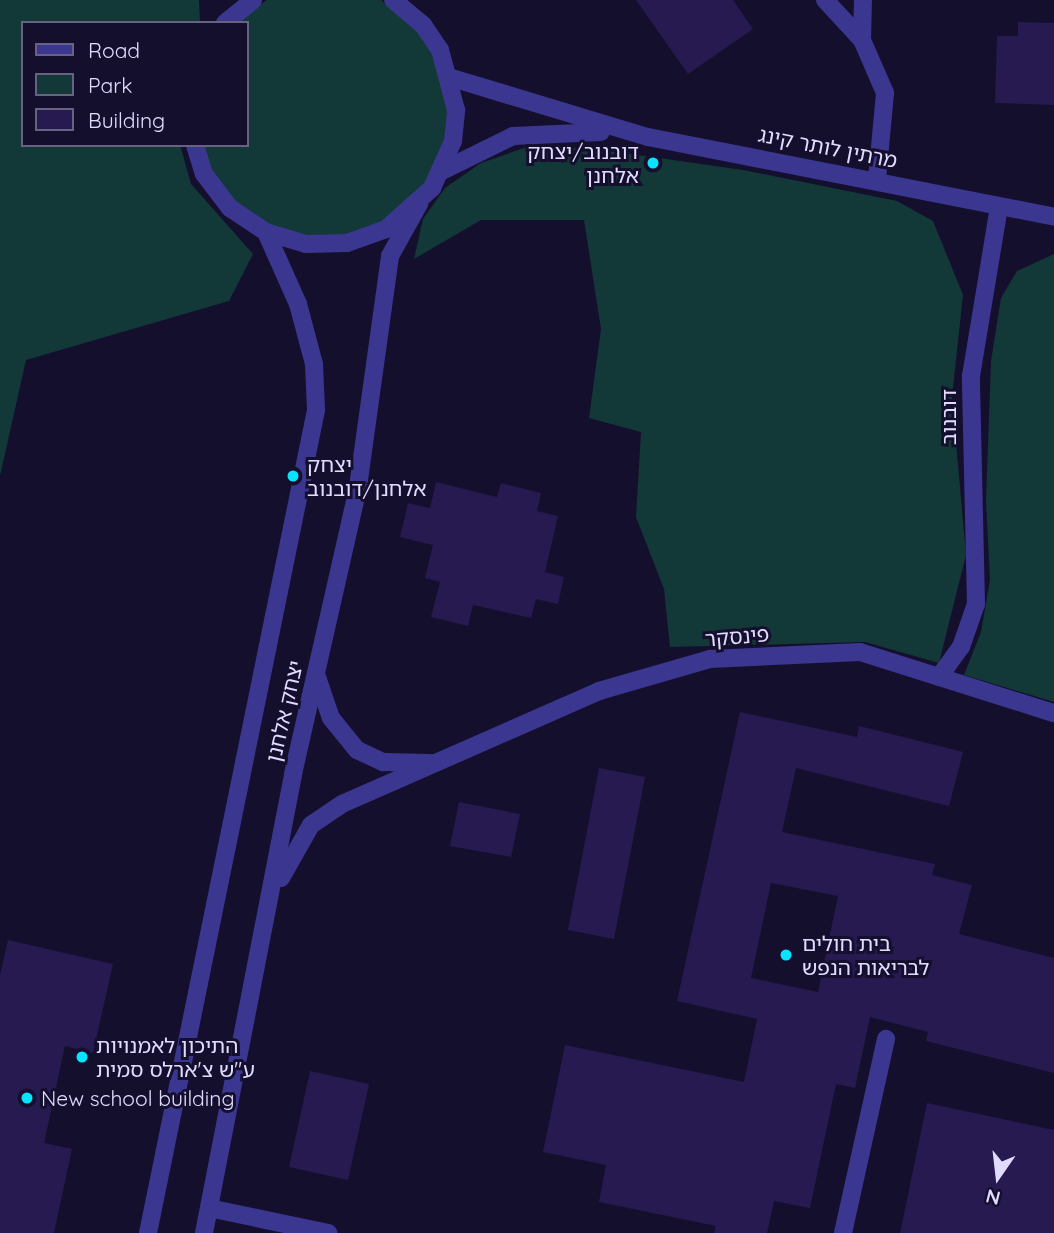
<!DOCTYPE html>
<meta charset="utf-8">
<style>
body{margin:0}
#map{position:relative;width:1054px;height:1233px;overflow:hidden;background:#150f2e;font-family:Quicksand,"Noto Sans Hebrew",sans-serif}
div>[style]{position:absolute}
.green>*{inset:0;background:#123838}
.building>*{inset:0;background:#261a50}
.minor>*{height:18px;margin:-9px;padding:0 9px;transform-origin:9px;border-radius:9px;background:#3b3790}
.dots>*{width:19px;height:19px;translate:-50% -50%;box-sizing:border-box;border:4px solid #150f2e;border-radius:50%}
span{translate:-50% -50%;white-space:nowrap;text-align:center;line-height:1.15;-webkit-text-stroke:6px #150f2e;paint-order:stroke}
.street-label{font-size:21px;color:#e1dcff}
.poi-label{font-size:21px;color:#e1dcff}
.right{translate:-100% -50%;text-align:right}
.left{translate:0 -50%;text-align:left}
.legend{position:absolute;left:21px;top:21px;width:228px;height:126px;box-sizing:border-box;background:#150f2e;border:2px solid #676182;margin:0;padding:9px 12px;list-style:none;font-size:21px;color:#e1dcff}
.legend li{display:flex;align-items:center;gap:14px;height:35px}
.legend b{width:35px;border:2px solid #676182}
.north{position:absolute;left:963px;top:1142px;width:70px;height:70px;-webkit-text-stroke:5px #150f2e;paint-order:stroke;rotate:194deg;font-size:19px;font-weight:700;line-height:28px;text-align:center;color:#e1dcff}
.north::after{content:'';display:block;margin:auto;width:24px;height:32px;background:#e1dcff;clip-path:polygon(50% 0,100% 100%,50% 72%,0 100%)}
</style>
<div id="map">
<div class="green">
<i style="clip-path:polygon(0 0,199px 0,200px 23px,23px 23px,23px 145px,180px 145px,191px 184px,253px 254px,229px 301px,26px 360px,0 476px)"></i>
<i style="clip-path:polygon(267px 0,381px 0,429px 41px,451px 121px,441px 162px,416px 201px,365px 234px,321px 241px,267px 229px,229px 202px,205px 166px,200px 145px,247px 145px,247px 23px,233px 23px)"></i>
<i style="clip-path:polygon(527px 147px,589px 148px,743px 170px,897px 201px,933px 221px,963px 295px,952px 397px,966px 555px,939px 663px,865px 642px,670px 647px,664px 589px,636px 517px,641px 432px,589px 418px,601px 329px,584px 220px,481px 220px,414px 259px,423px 219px,445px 188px,481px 163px)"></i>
<i style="clip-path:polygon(1054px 254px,1054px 702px,964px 675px,981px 632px,990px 580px,986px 501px,991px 361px,1001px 298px,1017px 271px)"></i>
</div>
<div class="building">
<i style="clip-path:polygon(636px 0,733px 0,753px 29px,688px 74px)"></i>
<i style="clip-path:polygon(1018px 22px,1054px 23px,1054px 105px,995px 103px,997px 36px,1018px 36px)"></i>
<i style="clip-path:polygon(436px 482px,497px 497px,501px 483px,541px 493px,537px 511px,558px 516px,545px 572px,564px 577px,558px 604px,536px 599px,531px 618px,473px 605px,468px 626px,431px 617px,440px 582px,425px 578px,433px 545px,400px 537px,408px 503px,430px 508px)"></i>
<i style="clip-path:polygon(evenodd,740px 712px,857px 737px,859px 726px,963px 752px,949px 806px,796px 768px,782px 832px,935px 864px,932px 875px,972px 885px,959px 934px,1054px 958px,1054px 1073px,926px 1041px,928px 1032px,870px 1017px,855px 1088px,836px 1084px,810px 1208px,774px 1201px,767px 1233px,714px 1233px,716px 1226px,599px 1202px,606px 1165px,543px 1152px,565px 1045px,744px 1082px,757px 1019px,677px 1001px,740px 712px,771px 883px,838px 896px,818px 992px,751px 978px,771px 883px)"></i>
<i style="clip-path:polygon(599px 768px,645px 777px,614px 939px,568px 930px)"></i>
<i style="clip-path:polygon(459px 802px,520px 814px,511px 857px,450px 846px)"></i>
<i style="clip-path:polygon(8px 940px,113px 964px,93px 1053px,65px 1046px,44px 1143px,72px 1149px,54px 1233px,0 1233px,0 975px)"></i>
<i style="clip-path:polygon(310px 1071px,369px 1084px,348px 1180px,289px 1167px)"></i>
<i style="clip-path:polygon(927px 1103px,1054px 1130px,1054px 1233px,900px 1233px)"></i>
</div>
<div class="minor">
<i style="left:825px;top:0;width:54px;rotate:47.2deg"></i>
<i style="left:862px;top:40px;width:58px;rotate:66.5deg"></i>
<i style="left:885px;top:93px;width:86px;rotate:95.3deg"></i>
<i style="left:225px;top:23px;width:36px;rotate:-39deg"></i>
<i style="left:862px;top:40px;width:40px;rotate:-88.6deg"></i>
<i style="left:452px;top:78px;width:205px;rotate:16.8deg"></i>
<i style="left:648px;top:137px;width:414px;rotate:11.1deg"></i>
<i style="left:195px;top:145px;width:30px;rotate:73deg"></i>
<i style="left:204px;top:174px;width:43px;rotate:52.6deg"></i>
<i style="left:230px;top:208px;width:43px;rotate:33.7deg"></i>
<i style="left:266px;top:232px;width:42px;rotate:16.7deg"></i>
<i style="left:306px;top:244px;width:41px;rotate:-1.4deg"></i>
<i style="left:347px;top:243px;width:41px;rotate:-19.7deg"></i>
<i style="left:386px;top:229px;width:62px;rotate:-41.7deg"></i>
<i style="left:432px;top:188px;width:51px;rotate:-65.9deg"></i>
<i style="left:453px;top:141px;width:31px;rotate:-84deg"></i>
<i style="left:456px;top:110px;width:62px;rotate:-104.9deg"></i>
<i style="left:440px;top:50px;width:30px;rotate:-124deg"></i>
<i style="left:423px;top:25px;width:39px;rotate:-140deg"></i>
<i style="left:442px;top:171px;width:79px;rotate:-26.2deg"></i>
<i style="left:513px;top:136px;width:88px;rotate:-2.6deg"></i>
<i style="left:316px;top:674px;width:46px;rotate:71.2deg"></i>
<i style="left:331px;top:718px;width:41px;rotate:50.9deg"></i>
<i style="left:357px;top:750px;width:29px;rotate:25deg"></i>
<i style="left:383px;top:762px;width:47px;rotate:1.2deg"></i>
<i style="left:939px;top:677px;width:37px;rotate:-54deg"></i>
<i style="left:961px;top:647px;width:46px;rotate:-70.8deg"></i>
<i style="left:976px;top:604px;width:228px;rotate:-91.3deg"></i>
<i style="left:971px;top:376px;width:172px;rotate:-80.6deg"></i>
<i style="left:281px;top:878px;width:61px;rotate:-60.5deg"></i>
<i style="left:311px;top:825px;width:37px;rotate:-34deg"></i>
<i style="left:342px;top:804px;width:281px;rotate:-23.7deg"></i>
<i style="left:599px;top:691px;width:116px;rotate:-16.1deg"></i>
<i style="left:710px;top:659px;width:150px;rotate:-2.7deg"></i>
<i style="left:860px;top:652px;width:203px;rotate:17.5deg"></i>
<i style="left:209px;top:1208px;width:122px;rotate:11.9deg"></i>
<i style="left:148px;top:1233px;width:840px;rotate:-78.46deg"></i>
<i style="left:316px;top:410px;width:46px;rotate:-92.5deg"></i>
<i style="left:314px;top:364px;width:62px;rotate:-104.9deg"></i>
<i style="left:298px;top:304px;width:79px;rotate:-114deg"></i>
<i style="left:204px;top:1233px;width:468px;rotate:-79deg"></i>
<i style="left:293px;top:774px;width:294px;rotate:-77.2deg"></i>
<i style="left:358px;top:487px;width:233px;rotate:-82.1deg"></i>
<i style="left:390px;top:256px;width:60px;rotate:-60.9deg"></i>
<i style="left:843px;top:1233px;width:199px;rotate:-77.5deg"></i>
</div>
<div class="dots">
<i style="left:653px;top:163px;background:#08e4ff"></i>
<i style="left:293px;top:476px;background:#08e4ff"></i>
<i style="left:786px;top:955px;background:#08e4ff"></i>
<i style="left:82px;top:1057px;background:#08e4ff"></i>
<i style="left:27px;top:1098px;background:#08e4ff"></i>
</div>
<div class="street-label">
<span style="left:828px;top:147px;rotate:11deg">מרתין לותר קינג</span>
<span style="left:948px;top:417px;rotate:-90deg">דובנוב</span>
<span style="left:737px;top:636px;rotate:-5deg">פינסקר</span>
<span style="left:284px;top:711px;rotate:-77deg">יצחק אלחנן</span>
</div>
<div class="poi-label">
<span class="right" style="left:639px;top:163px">דובנוב/יצחק<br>אלחנן</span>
<span class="left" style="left:307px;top:476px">יצחק<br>אלחנן/דובנוב</span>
<span class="left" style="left:802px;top:955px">בית חולים<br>לבריאות הנפש</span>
<span class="left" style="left:96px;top:1057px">התיכון לאמנויות<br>ע"ש צ'ארלס סמית</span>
<span class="left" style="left:41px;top:1098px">New school building</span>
</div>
<ul class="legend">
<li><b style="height:9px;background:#3b3790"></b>Road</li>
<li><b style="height:19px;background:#123838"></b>Park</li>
<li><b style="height:19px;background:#261a50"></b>Building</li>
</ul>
<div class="north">N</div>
</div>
